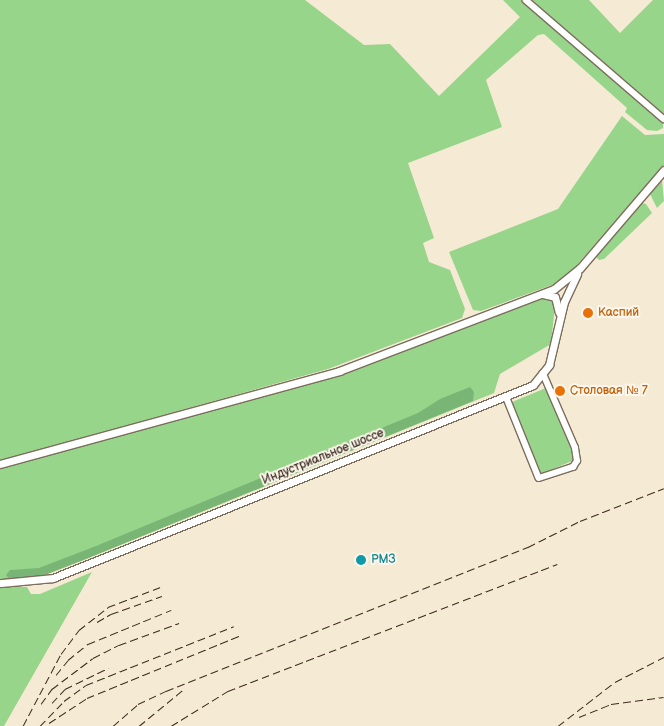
<!DOCTYPE html>
<meta charset="utf-8">
<style>
body{margin:0}
#map{position:relative;width:664px;height:726px;overflow:hidden;background:#f5ead3;font-family:"Balsamiq Sans",sans-serif}
div>[style]{position:absolute}
.green>*{inset:0;background:#97d58a}
.forest>*{inset:0;background:#79b676}
.roads{filter:drop-shadow(1px 0 #7c6d5d) drop-shadow(-1px 0 #7c6d5d) drop-shadow(0 1px #7c6d5d) drop-shadow(0 -1px #7c6d5d)}
.minor>*{height:5.5px;margin:-2.75px;padding:0 2.75px;transform-origin:2.75px;border-radius:2.75px;background:#fff}
.major>*{height:7px;margin:-3.5px;padding:0 3.5px;transform-origin:3.5px;border-radius:3.5px;background:#fff}
.rail>*{height:1px;margin-top:-0.5px;transform-origin:0;background:repeating-linear-gradient(90deg,#3b2a1e 0 8px,transparent 0 12px)}
.dots>*{width:14px;height:14px;translate:-50% -50%;box-sizing:border-box;border:2px solid #fbf7ec;border-radius:50%}
span{translate:-50% -50%;white-space:nowrap;text-align:center;line-height:1.15;-webkit-text-stroke:4px #fbf7ec;paint-order:stroke}
.food-label{font-size:12px;color:#c56008}
.left{translate:0 -50%;text-align:left}
.street-label{font-size:12px;color:#3b2a1e}
.culture-label{font-size:12px;color:#0d838f}
</style>
<div id="map">
<div class="green">
<i style="clip-path:polygon(0 0,305px 0,364px 45px,390px 44px,439px 96px,520px 17px,503px 0,521px 0,663px 122px,663px 128px,657px 131px,647px 130px,625px 112px,627px 108px,544px 34px,538px 35px,486px 80px,502px 127px,408px 163px,434px 238px,423px 243px,429px 262px,450px 270px,465px 309px,462px 318px,328px 369px,0 461px)"></i>
<i style="clip-path:polygon(532px 0,589px 0,620px 33px,653px 0,664px 0,664px 114px)"></i>
<i style="clip-path:polygon(622px 116px,645px 135px,664px 134px,664px 165px,563px 281px,481px 311px,473px 310px,449px 252px,558px 209px)"></i>
<i style="clip-path:polygon(662px 180px,664px 201px,657px 208px,650px 194px)"></i>
<i style="clip-path:polygon(642px 203px,646px 204px,652px 213px,604px 259px,599px 260px,596px 257px)"></i>
<i style="clip-path:polygon(538px 297px,552px 299px,555px 306px,551px 344px,500px 374px,494px 393px,81px 561px,19px 579px,0 579px,0 468px,336px 374px)"></i>
<i style="clip-path:polygon(546px 388px,574px 456px,572px 461px,541px 474px,512px 402px)"></i>
<i style="clip-path:polygon(92px 572px,4px 726px,0 726px,0 585px,27px 587px,31px 594px,40px 594px)"></i>
</div>
<div class="forest">
<i style="clip-path:polygon(470px 387px,474px 392px,473px 401px,81px 561px,40px 577px,9px 579px,6px 575px,10px 570px,39px 568px,96px 546px,418px 413px,440px 399px)"></i>
</div>
<div class="roads">
<div class="minor">
<i style="left:526px;top:0;width:182px;rotate:40.8deg"></i>
<i style="left:506px;top:396px;width:88px;rotate:68.1deg"></i>
<i style="left:539px;top:478px;width:36px;rotate:-18deg"></i>
<i style="left:573px;top:467px;width:7px;rotate:-56deg"></i>
<i style="left:577px;top:461px;width:13px;rotate:-99deg"></i>
<i style="left:575px;top:448px;width:81px;rotate:-113.4deg"></i>
</div>
<div class="major">
<i style="left:543px;top:294px;width:12px;rotate:14deg"></i>
<i style="left:555px;top:297px;width:16px;rotate:76deg"></i>
<i style="left:0;top:464px;width:352px;rotate:-15.3deg"></i>
<i style="left:339px;top:371px;width:230px;rotate:-20.9deg"></i>
<i style="left:554px;top:289px;width:33px;rotate:-39deg"></i>
<i style="left:580px;top:268px;width:129px;rotate:-49.4deg"></i>
<i style="left:0;top:583px;width:53px;rotate:-5.4deg"></i>
<i style="left:53px;top:578px;width:517px;rotate:-21.9deg"></i>
<i style="left:533px;top:385px;width:26px;rotate:-51deg"></i>
<i style="left:549px;top:365px;width:65px;rotate:-76.6deg"></i>
<i style="left:564px;top:302px;width:31px;rotate:-65deg"></i>
</div>
</div>
<div class="rail">
<i style="left:97px;top:622px;width:16px;rotate:-30deg"></i>
<i style="left:111px;top:614px;width:54px;rotate:-19.4deg"></i>
<i style="left:56px;top:675px;width:19px;rotate:-51deg"></i>
<i style="left:68px;top:660px;width:26px;rotate:-39deg"></i>
<i style="left:88px;top:644px;width:90px;rotate:-22.3deg"></i>
<i style="left:52px;top:703px;width:19px;rotate:-47deg"></i>
<i style="left:65px;top:689px;width:48px;rotate:-26deg"></i>
<i style="left:41px;top:704px;width:19px;rotate:-54deg"></i>
<i style="left:52px;top:689px;width:51px;rotate:-37.1deg"></i>
<i style="left:93px;top:658px;width:29px;rotate:-27deg"></i>
<i style="left:119px;top:645px;width:64px;rotate:-20.1deg"></i>
<i style="left:579px;top:717px;width:35px;rotate:-22deg"></i>
<i style="left:611px;top:704px;width:53px;rotate:-7.5deg"></i>
<i style="left:49px;top:723px;width:45px;rotate:-33.3deg"></i>
<i style="left:87px;top:698px;width:166px;rotate:-22.2deg"></i>
<i style="left:23px;top:726px;width:81px;rotate:-62.2deg"></i>
<i style="left:61px;top:654px;width:30px;rotate:-53deg"></i>
<i style="left:79px;top:630px;width:37px;rotate:-38deg"></i>
<i style="left:108px;top:607px;width:59px;rotate:-20.9deg"></i>
<i style="left:40px;top:726px;width:35px;rotate:-46deg"></i>
<i style="left:64px;top:701px;width:27px;rotate:-36deg"></i>
<i style="left:86px;top:685px;width:159px;rotate:-21.7deg"></i>
<i style="left:113px;top:726px;width:33px;rotate:-41deg"></i>
<i style="left:138px;top:704px;width:31px;rotate:-25deg"></i>
<i style="left:166px;top:691px;width:390px;rotate:-21.7deg"></i>
<i style="left:528px;top:547px;width:58px;rotate:-26.6deg"></i>
<i style="left:580px;top:521px;width:90px;rotate:-21.4deg"></i>
<i style="left:139px;top:726px;width:58px;rotate:-39.4deg"></i>
<i style="left:171px;top:726px;width:67px;rotate:-31.6deg"></i>
<i style="left:228px;top:691px;width:353px;rotate:-21.1deg"></i>
<i style="left:558px;top:726px;width:72px;rotate:-37.7deg"></i>
<i style="left:615px;top:682px;width:55px;rotate:-27deg"></i>
</div>
<div class="dots">
<i style="left:588px;top:313px;background:#e8710a"></i>
<i style="left:560px;top:391px;background:#e8710a"></i>
<i style="left:361px;top:560px;background:#0f9aa8"></i>
</div>
<div class="food-label">
<span class="left" style="left:598px;top:313px">Каспий</span>
<span class="left" style="left:570px;top:391px">Столовая № 7</span>
</div>
<div class="street-label">
<span style="left:323px;top:457px;rotate:-22deg">Индустриальное шоссе</span>
</div>
<div class="culture-label">
<span class="left" style="left:371px;top:560px">РМЗ</span>
</div>
</div>
